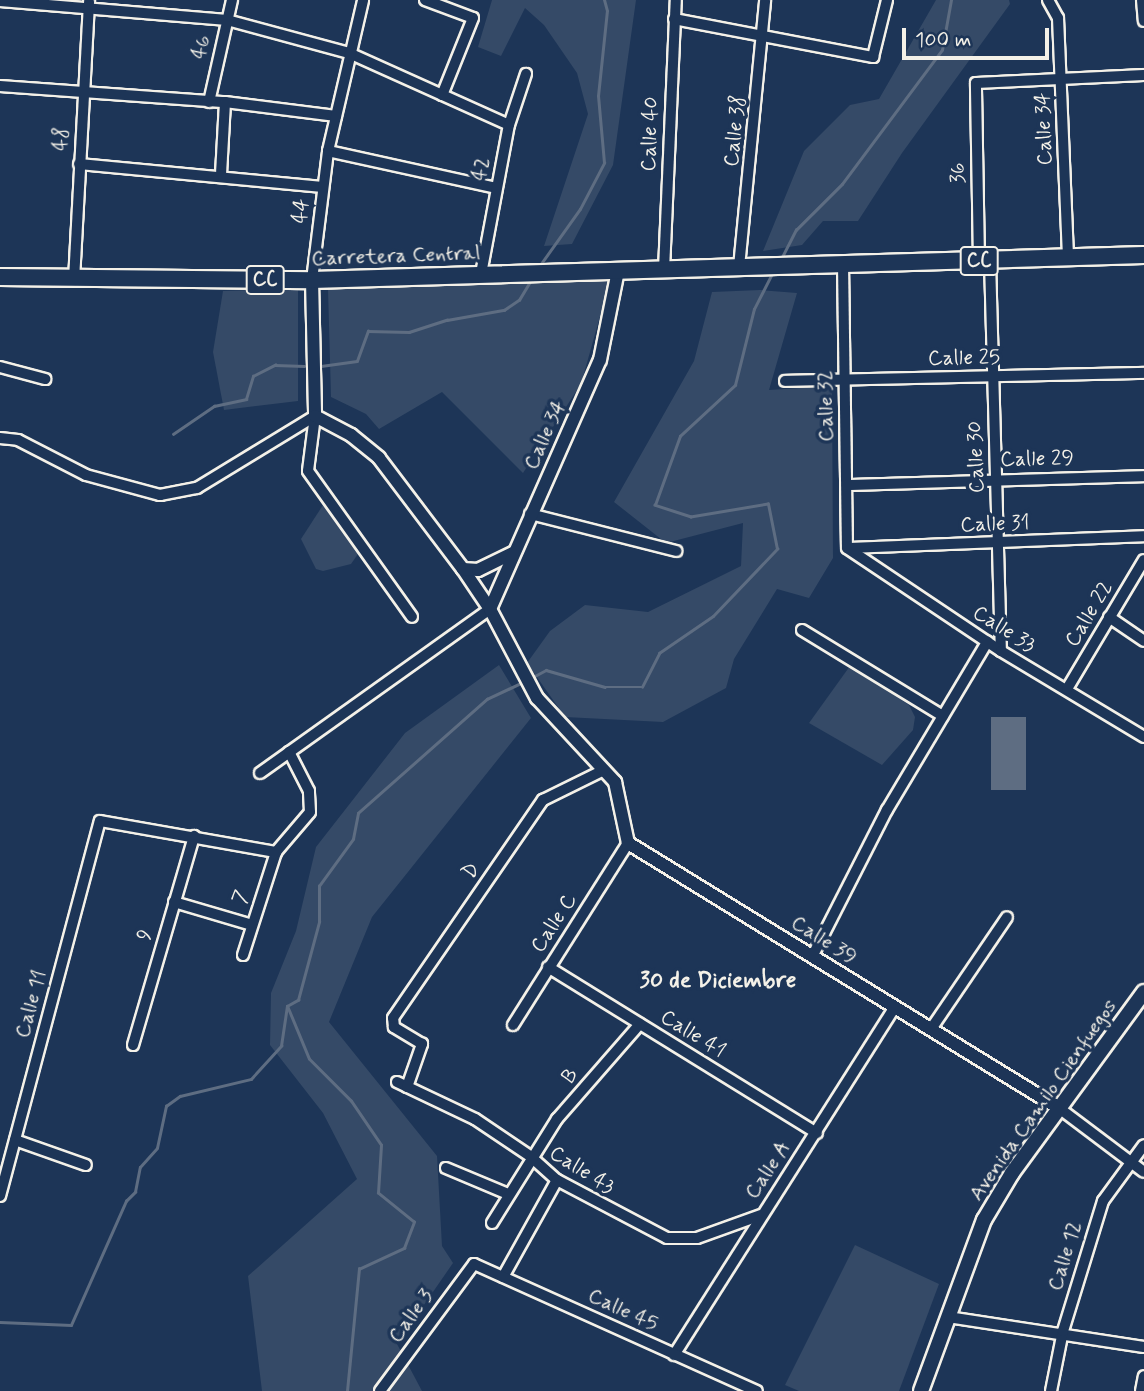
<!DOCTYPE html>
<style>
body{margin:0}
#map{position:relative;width:1144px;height:1391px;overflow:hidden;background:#1d3557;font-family:Mynerve,sans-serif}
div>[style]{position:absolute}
.green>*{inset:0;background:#354a67}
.water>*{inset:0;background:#5e6d82}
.stream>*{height:2.5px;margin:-1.25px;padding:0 1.25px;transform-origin:1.25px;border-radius:1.25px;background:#5e6d82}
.roads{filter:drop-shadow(2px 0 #f4f1e8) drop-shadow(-2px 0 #f4f1e8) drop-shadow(0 2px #f4f1e8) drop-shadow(0 -2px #f4f1e8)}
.minor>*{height:10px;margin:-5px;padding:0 5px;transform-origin:5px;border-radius:5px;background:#1d3557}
.tertiary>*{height:12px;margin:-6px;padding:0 6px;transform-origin:6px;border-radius:6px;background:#1d3557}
.secondary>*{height:14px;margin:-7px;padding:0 7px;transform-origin:7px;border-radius:7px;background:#1d3557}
.trunk>*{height:16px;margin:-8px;padding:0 8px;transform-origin:8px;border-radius:8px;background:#1d3557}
span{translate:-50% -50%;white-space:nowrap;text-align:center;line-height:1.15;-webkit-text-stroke:7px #1d3557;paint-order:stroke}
.shield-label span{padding:2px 5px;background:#1d3557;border:2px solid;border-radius:5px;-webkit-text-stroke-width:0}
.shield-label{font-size:19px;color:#f4f1e8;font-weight:700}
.street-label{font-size:21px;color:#f4f1e8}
.neighbourhood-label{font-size:23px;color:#f4f1e8;font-weight:700}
.scale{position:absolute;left:902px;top:28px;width:147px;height:32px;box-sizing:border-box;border:4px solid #f4f1e8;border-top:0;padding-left:9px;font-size:21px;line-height:24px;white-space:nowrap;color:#f4f1e8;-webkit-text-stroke:5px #1d3557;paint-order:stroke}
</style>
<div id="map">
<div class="green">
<i style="clip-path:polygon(492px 0,636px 0,613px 165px,572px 244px,544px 246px,588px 114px,577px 73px,544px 25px,525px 8px,501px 56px,478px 47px)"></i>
<i style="clip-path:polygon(936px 0,1009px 0,1010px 4px,902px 153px,858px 221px,823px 221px,802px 245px,763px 251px,804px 151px,850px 105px,879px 99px)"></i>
<i style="clip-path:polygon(610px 281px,581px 384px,523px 473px,442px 392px,379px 429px,366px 414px,331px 397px,328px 289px)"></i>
<i style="clip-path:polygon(298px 289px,298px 401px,224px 410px,213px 352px,223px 291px)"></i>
<i style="clip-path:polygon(760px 290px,797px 293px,769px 390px,832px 386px,833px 558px,809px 598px,777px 589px,734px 659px,726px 688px,663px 722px,565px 717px,527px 663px,550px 631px,585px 605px,648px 612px,741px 566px,743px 523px,666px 543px,614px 502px,694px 361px,712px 292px)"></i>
<i style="clip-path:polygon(323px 505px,358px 554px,351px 564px,323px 571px,316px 569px,301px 539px)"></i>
<i style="clip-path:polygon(499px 665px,531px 718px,372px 917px,329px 1022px,437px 1156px,442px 1246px,453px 1263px,397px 1344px,422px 1391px,262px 1391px,248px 1276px,357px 1179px,323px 1113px,270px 1045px,271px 993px,296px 931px,316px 847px,405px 733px)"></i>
<i style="clip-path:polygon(850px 666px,909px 705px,915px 717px,913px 730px,882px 765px,809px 723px)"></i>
<i style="clip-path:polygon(855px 1245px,939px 1284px,899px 1391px,799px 1391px,785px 1385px)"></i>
</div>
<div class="water">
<i style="clip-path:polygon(991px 717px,1026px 717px,1026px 790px,991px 790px)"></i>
</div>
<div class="stream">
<i style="left:781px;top:259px;width:33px;rotate:-63deg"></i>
<i style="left:796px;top:230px;width:65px;rotate:-45deg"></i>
<i style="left:842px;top:184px;width:167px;rotate:-53.3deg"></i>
<i style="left:942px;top:50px;width:51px;rotate:-79.8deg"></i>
<i style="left:538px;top:268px;width:72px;rotate:-54.6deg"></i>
<i style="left:580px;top:209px;width:52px;rotate:-62.4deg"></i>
<i style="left:604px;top:163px;width:67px;rotate:-95.1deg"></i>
<i style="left:598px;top:96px;width:85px;rotate:-84deg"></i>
<i style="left:607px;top:11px;width:11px;rotate:-105deg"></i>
<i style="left:321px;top:366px;width:36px;rotate:-8deg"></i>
<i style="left:357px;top:361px;width:32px;rotate:-70deg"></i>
<i style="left:368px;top:331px;width:41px;rotate:1.4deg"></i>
<i style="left:409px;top:332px;width:40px;rotate:-18deg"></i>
<i style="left:447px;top:320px;width:58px;rotate:-10deg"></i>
<i style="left:504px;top:310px;width:18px;rotate:-34deg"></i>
<i style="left:519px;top:300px;width:23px;rotate:-59deg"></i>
<i style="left:173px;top:434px;width:50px;rotate:-34.3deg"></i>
<i style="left:214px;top:406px;width:33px;rotate:-12deg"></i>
<i style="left:246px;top:399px;width:24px;rotate:-73deg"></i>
<i style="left:253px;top:376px;width:25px;rotate:-27deg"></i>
<i style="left:275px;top:365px;width:29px;rotate:2deg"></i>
<i style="left:531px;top:678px;width:17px;rotate:-28deg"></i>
<i style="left:546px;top:670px;width:61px;rotate:16.1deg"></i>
<i style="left:605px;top:687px;width:37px"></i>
<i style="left:642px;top:687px;width:38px;rotate:-63deg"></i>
<i style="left:659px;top:653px;width:65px;rotate:-34.4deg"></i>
<i style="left:713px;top:616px;width:93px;rotate:-46.3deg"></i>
<i style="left:777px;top:549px;width:46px;rotate:-101.3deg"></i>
<i style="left:768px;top:504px;width:78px;rotate:170.4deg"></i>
<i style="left:691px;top:517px;width:38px;rotate:-162deg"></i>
<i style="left:655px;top:505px;width:73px;rotate:-70.1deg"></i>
<i style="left:680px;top:436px;width:75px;rotate:-42.8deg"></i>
<i style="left:735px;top:385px;width:78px;rotate:-76deg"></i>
<i style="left:754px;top:309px;width:39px;rotate:-63deg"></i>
<i style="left:0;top:1322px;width:71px;rotate:2.4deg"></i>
<i style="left:71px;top:1325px;width:136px;rotate:-66.1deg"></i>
<i style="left:126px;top:1201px;width:13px;rotate:-45deg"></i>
<i style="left:135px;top:1192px;width:25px;rotate:-79deg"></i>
<i style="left:140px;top:1167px;width:25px;rotate:-48deg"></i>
<i style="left:157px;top:1148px;width:43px;rotate:-77.9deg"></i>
<i style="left:166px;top:1106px;width:17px;rotate:-36deg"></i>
<i style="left:180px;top:1096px;width:73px;rotate:-13.5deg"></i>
<i style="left:251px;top:1079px;width:45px;rotate:-47.7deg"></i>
<i style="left:281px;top:1046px;width:40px;rotate:-81.5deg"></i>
<i style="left:347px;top:1391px;width:123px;rotate:-84.4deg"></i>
<i style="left:359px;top:1269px;width:50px;rotate:-25deg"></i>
<i style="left:404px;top:1248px;width:28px;rotate:-69deg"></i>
<i style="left:414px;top:1222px;width:46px;rotate:-141.1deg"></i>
<i style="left:378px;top:1193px;width:48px;rotate:-86.4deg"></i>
<i style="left:381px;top:1145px;width:53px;rotate:-124.3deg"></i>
<i style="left:351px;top:1101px;width:59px;rotate:-135deg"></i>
<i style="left:309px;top:1059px;width:57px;rotate:-112.5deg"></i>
<i style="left:287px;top:1006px;width:13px;rotate:-29deg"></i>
<i style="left:298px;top:1000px;width:81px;rotate:-74.9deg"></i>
<i style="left:319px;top:922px;width:36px;rotate:-90deg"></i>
<i style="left:319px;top:886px;width:58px;rotate:-54.1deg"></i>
<i style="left:353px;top:839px;width:26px;rotate:-79deg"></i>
<i style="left:358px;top:813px;width:172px;rotate:-41.5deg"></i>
<i style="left:487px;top:699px;width:42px;rotate:-25.3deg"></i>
</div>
<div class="roads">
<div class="minor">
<i style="left:425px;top:0;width:51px;rotate:20.6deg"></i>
<i style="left:473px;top:18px;width:83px;rotate:111.9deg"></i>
<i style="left:1048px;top:0;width:21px;rotate:61deg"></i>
<i style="left:1058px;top:18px;width:240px;rotate:87.6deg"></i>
<i style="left:1142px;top:0;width:21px;rotate:85deg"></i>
<i style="left:0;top:1px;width:228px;rotate:4.8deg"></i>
<i style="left:227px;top:20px;width:126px;rotate:15.1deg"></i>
<i style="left:349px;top:53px;width:175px;rotate:24.2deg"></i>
<i style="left:674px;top:19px;width:203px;rotate:10.8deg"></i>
<i style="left:873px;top:57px;width:59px;rotate:-76.2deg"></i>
<i style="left:0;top:86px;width:226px;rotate:4.1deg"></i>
<i style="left:225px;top:102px;width:112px;rotate:7.2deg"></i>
<i style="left:209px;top:102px;width:105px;rotate:-77.3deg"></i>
<i style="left:328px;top:151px;width:172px;rotate:12.4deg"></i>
<i style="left:79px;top:164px;width:245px;rotate:5.4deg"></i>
<i style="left:221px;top:174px;width:72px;rotate:-86.8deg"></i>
<i style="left:979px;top:261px;width:178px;rotate:-91deg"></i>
<i style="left:976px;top:83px;width:168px;rotate:-2.7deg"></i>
<i style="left:990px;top:261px;width:390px;rotate:88.4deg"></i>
<i style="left:843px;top:264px;width:284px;rotate:89.2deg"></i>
<i style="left:739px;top:267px;width:268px;rotate:-84.4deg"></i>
<i style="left:664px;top:270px;width:270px;rotate:-87.5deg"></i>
<i style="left:481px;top:274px;width:152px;rotate:-79.4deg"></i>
<i style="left:509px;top:125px;width:54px;rotate:-71.6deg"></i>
<i style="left:74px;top:280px;width:279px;rotate:-86.9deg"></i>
<i style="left:312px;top:280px;width:130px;rotate:-82.9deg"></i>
<i style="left:328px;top:151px;width:155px;rotate:-76.9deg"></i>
<i style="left:0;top:367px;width:47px;rotate:14.9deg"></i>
<i style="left:785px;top:381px;width:359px;rotate:-1.3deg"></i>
<i style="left:315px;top:416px;width:55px;rotate:97.3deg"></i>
<i style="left:308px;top:471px;width:179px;rotate:54.5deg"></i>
<i style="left:0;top:438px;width:18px;rotate:6deg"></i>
<i style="left:18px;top:440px;width:76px;rotate:27.2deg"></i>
<i style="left:86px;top:475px;width:77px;rotate:15.1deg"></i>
<i style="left:160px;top:495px;width:38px;rotate:-11deg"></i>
<i style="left:197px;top:488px;width:138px;rotate:-31.4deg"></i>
<i style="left:847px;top:485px;width:297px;rotate:-1.7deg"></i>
<i style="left:530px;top:514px;width:151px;rotate:14.2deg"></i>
<i style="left:847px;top:548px;width:185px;rotate:33.8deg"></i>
<i style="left:1001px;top:651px;width:167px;rotate:31deg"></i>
<i style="left:848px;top:548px;width:296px;rotate:-2.3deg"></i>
<i style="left:1109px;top:617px;width:42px;rotate:34.4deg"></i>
<i style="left:802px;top:630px;width:165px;rotate:31.4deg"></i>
<i style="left:1067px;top:689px;width:150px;rotate:-59.2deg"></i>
<i style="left:260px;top:773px;width:282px;rotate:-35.5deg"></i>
<i style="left:174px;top:902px;width:81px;rotate:16.4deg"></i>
<i style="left:243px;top:955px;width:108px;rotate:-72.2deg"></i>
<i style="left:276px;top:852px;width:52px;rotate:-49.6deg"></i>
<i style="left:310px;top:812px;width:21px;rotate:-93deg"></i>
<i style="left:309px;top:791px;width:44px;rotate:-117.1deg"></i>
<i style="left:813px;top:955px;width:163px;rotate:-63deg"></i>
<i style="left:887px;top:810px;width:196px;rotate:-59.2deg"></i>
<i style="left:548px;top:967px;width:316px;rotate:31.7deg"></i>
<i style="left:513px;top:1025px;width:215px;rotate:-57.7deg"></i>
<i style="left:931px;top:1029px;width:135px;rotate:-55.8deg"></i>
<i style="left:133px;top:1045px;width:218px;rotate:-73.7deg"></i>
<i style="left:397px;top:1082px;width:86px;rotate:25.4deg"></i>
<i style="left:475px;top:1119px;width:66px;rotate:33.9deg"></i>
<i style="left:530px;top:1156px;width:36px;rotate:42deg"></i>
<i style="left:557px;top:1180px;width:124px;rotate:27.8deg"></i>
<i style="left:667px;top:1238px;width:30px"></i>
<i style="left:697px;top:1238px;width:68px;rotate:-19.8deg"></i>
<i style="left:407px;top:1087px;width:46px;rotate:-70.8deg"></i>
<i style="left:422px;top:1044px;width:33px;rotate:-149deg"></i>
<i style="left:394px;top:1027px;width:9px;rotate:-96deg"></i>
<i style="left:393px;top:1018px;width:265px;rotate:-55.5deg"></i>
<i style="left:543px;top:800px;width:68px;rotate:-26.2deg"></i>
<i style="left:1059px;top:1108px;width:106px;rotate:37deg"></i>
<i style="left:15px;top:1140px;width:75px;rotate:19.4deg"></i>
<i style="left:446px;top:1168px;width:67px;rotate:22.8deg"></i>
<i style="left:0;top:1196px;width:388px;rotate:-75.1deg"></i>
<i style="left:100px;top:821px;width:179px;rotate:10deg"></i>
<i style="left:492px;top:1223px;width:123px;rotate:-58deg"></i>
<i style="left:557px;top:1119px;width:126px;rotate:-48.9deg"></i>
<i style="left:503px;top:1277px;width:111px;rotate:-60.9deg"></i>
<i style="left:948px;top:1317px;width:198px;rotate:8.7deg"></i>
<i style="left:674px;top:1355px;width:411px;rotate:-57.6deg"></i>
<i style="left:380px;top:1391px;width:158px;rotate:-53.5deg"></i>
<i style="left:474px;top:1264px;width:310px;rotate:24.2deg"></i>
<i style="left:1051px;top:1391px;width:61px;rotate:-78.7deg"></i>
<i style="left:1063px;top:1331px;width:136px;rotate:-72.9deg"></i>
<i style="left:1103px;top:1201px;width:69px;rotate:-53.8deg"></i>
<i style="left:1141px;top:1391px;width:15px;rotate:-79deg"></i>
</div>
<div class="tertiary">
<i style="left:312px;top:280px;width:136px;rotate:88.7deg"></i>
<i style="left:315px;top:416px;width:41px;rotate:27.8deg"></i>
<i style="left:351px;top:435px;width:36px;rotate:39deg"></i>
<i style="left:379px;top:458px;width:139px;rotate:52.9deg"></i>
<i style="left:463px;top:569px;width:48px;rotate:56deg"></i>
<i style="left:490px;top:609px;width:101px;rotate:62.2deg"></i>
<i style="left:537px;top:698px;width:115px;rotate:47.1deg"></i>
<i style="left:615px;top:782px;width:62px;rotate:78deg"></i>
<i style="left:628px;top:843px;width:506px;rotate:31.59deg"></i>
<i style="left:463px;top:569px;width:15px;rotate:4deg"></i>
<i style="left:478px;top:570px;width:39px;rotate:-26deg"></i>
<i style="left:490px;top:609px;width:272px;rotate:-66.2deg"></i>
<i style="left:600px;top:360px;width:91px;rotate:-78.6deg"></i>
</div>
<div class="secondary">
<i style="left:921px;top:1391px;width:182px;rotate:-69.8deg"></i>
<i style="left:984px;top:1220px;width:55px;rotate:-59.2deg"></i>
<i style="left:1012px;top:1173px;width:224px;rotate:-53.9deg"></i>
</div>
<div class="trunk">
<i style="left:0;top:277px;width:312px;rotate:0.6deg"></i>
<i style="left:312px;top:280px;width:832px;rotate:-1.72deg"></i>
</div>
</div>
<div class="shield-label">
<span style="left:979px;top:261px">CC</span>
<span style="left:265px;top:280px">CC</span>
</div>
<div class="street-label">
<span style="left:201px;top:47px;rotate:-77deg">46</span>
<span style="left:1044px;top:129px;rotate:-92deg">Calle 34</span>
<span style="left:735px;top:131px;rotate:-84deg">Calle 38</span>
<span style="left:650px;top:134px;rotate:-88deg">Calle 40</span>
<span style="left:61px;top:139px;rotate:-87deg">48</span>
<span style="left:481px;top:169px;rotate:-78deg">42</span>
<span style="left:958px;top:173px;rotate:-91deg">36</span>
<span style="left:301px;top:211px;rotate:-84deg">44</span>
<span style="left:396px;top:256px;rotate:-2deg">Carretera Central</span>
<span style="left:964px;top:358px;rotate:-1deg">Calle 25</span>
<span style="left:826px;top:406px;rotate:-91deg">Calle 32</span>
<span style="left:545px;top:435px;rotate:-66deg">Calle 34</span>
<span style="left:976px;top:457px;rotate:-92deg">Calle 30</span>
<span style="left:1037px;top:459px;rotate:-1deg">Calle 29</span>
<span style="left:995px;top:524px;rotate:-2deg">Calle 31</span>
<span style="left:1089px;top:614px;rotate:-59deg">Calle 22</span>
<span style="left:1004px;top:629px;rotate:32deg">Calle 33</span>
<span style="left:471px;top:871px;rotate:-55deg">D</span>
<span style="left:241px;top:897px;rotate:-71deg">7</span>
<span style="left:554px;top:923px;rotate:-57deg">Calle C</span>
<span style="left:145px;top:935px;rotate:-74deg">9</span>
<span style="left:824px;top:940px;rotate:32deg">Calle 39</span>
<span style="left:31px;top:1004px;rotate:-75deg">Calle 11</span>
<span style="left:693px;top:1034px;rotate:32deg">Calle 41</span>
<span style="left:570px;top:1076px;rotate:-48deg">B</span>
<span style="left:1043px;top:1100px;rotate:-55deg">Avenida Camilo Cienfuegos</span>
<span style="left:582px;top:1170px;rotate:32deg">Calle 43</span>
<span style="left:768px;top:1170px;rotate:-56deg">Calle A</span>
<span style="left:1065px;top:1256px;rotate:-73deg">Calle 12</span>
<span style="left:623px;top:1310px;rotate:25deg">Calle 45</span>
<span style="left:411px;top:1316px;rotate:-54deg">Calle 3</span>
</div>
<div class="neighbourhood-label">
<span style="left:718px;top:981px">30 de Diciembre</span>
</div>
<div class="scale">100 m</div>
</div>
